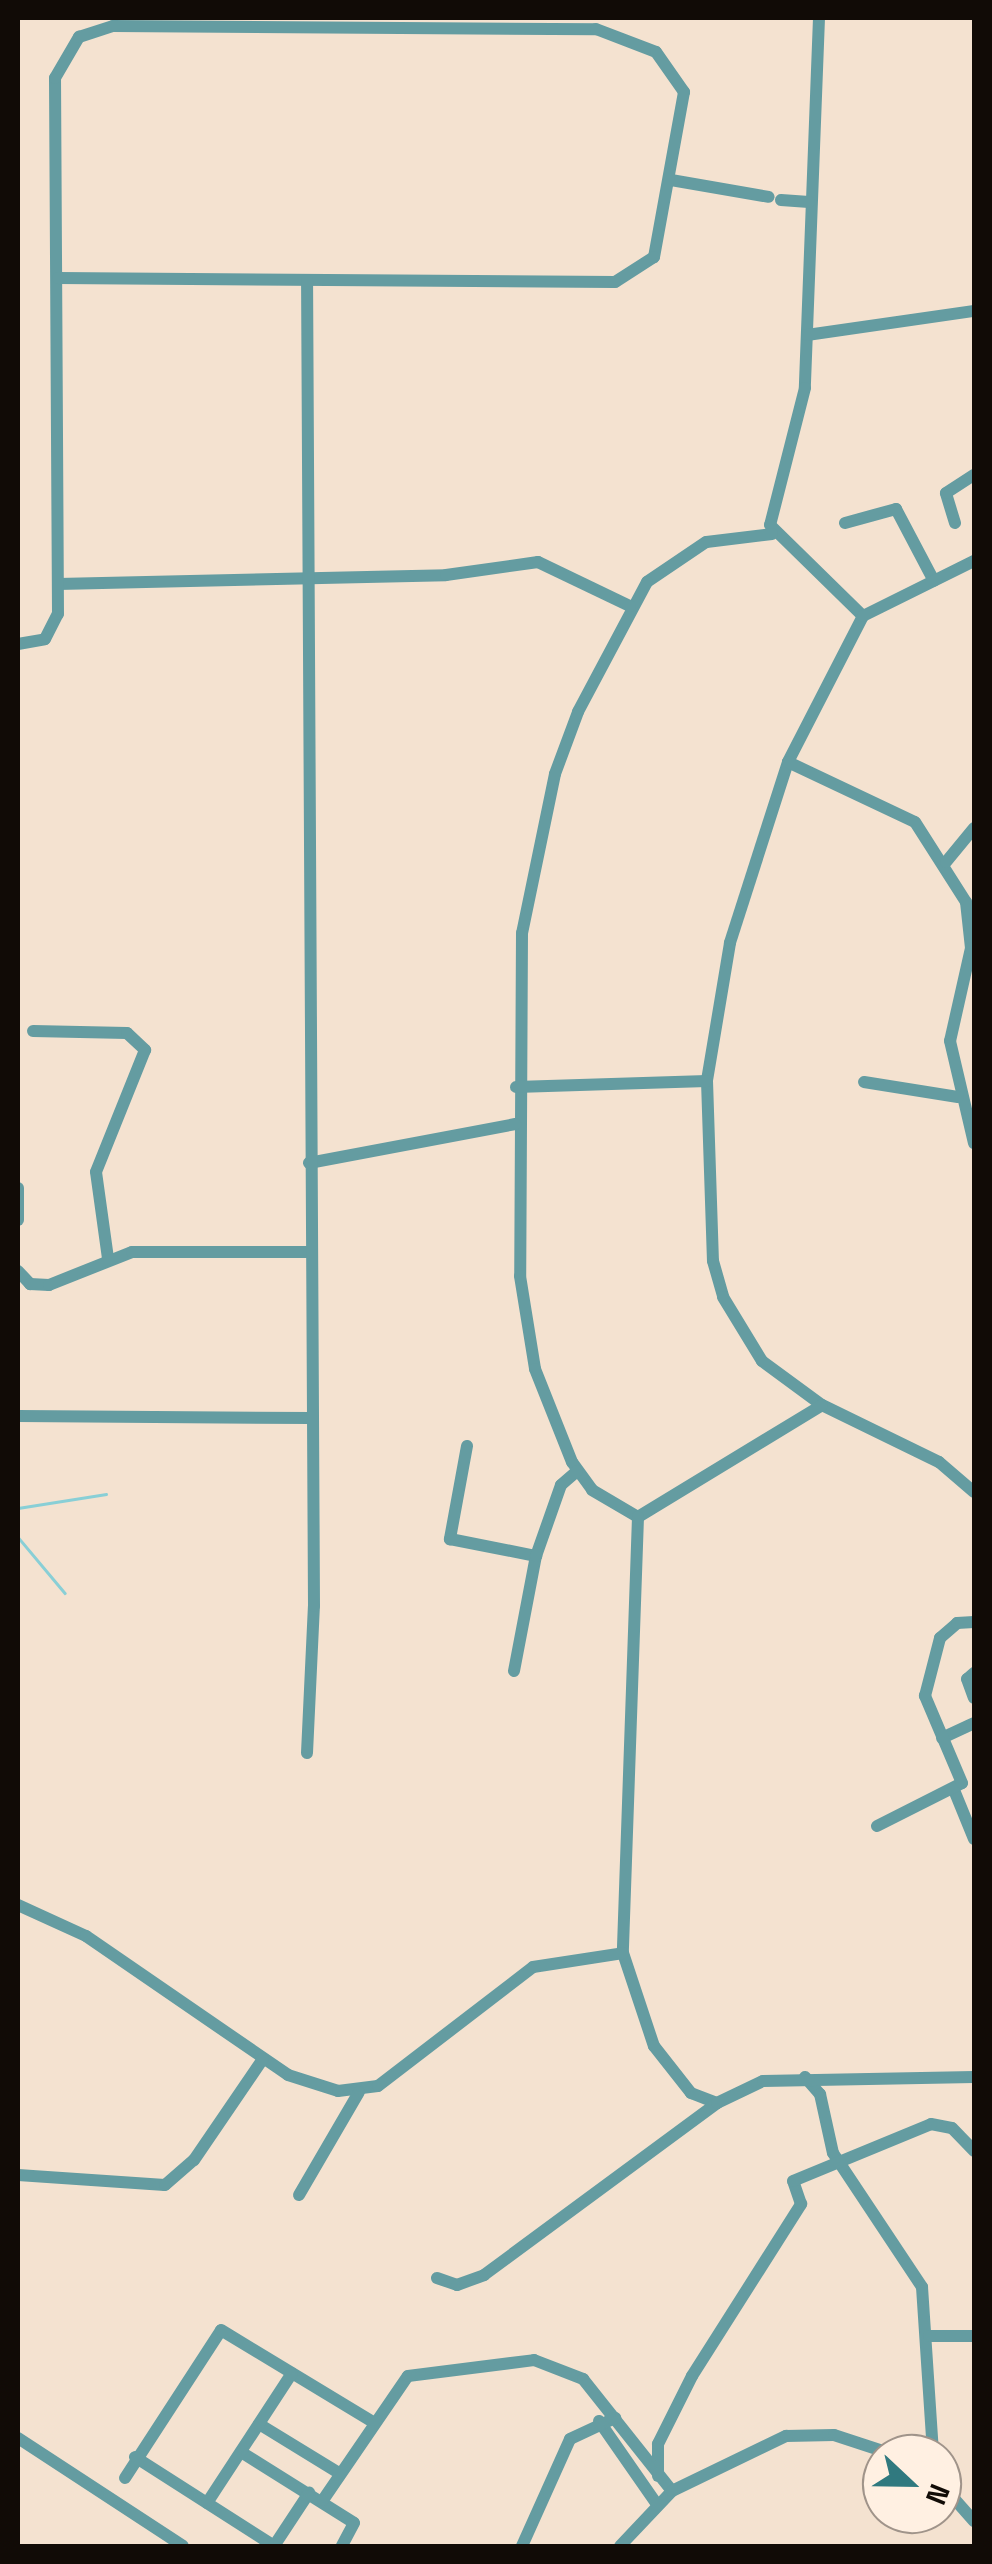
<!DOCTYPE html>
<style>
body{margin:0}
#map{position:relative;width:992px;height:2564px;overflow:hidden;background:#f4e2d0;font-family:"Space Grotesk",sans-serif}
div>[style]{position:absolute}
.stream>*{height:2.5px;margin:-1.25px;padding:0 1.25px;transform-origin:1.25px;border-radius:1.25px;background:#89cfd6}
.minor>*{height:12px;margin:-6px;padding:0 6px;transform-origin:6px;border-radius:6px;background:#649ca1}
span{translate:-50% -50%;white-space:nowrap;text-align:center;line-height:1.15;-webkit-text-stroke:10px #fff0e2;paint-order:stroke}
.frame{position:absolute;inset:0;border:20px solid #110b06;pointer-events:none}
.north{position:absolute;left:862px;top:2434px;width:100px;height:100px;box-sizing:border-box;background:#fff0e2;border:2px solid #a0948a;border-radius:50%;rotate:112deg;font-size:28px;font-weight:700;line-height:40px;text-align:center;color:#110b06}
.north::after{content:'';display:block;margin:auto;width:35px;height:45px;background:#30797f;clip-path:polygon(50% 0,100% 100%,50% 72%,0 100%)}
</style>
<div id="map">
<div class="stream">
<div style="left:18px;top:1508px;width:89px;rotate:-9deg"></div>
<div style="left:18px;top:1537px;width:73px;rotate:50deg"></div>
</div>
<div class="minor">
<div style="left:819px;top:18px;width:370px;rotate:92.2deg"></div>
<div style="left:805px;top:388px;width:141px;rotate:104.3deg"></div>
<div style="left:770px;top:525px;width:130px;rotate:44.4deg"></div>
<div style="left:863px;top:616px;width:164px;rotate:117.2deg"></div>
<div style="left:788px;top:762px;width:190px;rotate:107.8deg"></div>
<div style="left:730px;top:943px;width:140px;rotate:99.5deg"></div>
<div style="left:707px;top:1081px;width:180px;rotate:88.1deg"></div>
<div style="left:713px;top:1261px;width:37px;rotate:74deg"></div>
<div style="left:723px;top:1297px;width:75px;rotate:58.6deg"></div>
<div style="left:762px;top:1361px;width:74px;rotate:36.3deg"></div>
<div style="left:822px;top:1405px;width:130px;rotate:26deg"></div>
<div style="left:939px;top:1462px;width:46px;rotate:40.6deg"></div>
<div style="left:671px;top:180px;width:99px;rotate:9.8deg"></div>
<div style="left:781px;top:200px;width:28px;rotate:4deg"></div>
<div style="left:807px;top:335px;width:169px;rotate:-8.2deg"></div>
<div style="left:845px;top:523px;width:53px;rotate:-15.4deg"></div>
<div style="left:896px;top:509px;width:81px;rotate:62.2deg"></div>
<div style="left:955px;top:523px;width:31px;rotate:-107deg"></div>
<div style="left:946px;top:493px;width:33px;rotate:-33deg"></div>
<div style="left:772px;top:534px;width:66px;rotate:173.1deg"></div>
<div style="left:706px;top:542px;width:71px;rotate:145.9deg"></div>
<div style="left:647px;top:582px;width:147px;rotate:118deg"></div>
<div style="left:578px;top:712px;width:66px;rotate:110.4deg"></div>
<div style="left:555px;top:774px;width:162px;rotate:101.7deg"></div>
<div style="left:522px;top:933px;width:343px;rotate:90.3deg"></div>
<div style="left:520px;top:1276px;width:94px;rotate:80.8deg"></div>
<div style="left:535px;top:1369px;width:100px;rotate:68.3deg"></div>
<div style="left:572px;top:1462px;width:34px;rotate:54deg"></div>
<div style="left:592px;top:1490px;width:53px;rotate:30.4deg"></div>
<div style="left:638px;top:1517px;width:215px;rotate:-31.3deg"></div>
<div style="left:58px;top:584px;width:388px;rotate:-1.3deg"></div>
<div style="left:446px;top:575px;width:93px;rotate:-8deg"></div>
<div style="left:538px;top:562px;width:102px;rotate:25.6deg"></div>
<div style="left:863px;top:616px;width:124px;rotate:-26.4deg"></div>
<div style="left:18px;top:644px;width:27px;rotate:-10deg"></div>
<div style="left:45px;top:639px;width:28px;rotate:-63deg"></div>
<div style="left:58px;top:614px;width:536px;rotate:-90.32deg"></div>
<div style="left:55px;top:78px;width:48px;rotate:-59.7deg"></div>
<div style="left:79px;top:37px;width:36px;rotate:-18deg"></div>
<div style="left:113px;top:26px;width:483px;rotate:0.4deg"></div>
<div style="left:596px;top:29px;width:64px;rotate:21deg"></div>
<div style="left:656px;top:52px;width:49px;rotate:55deg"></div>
<div style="left:684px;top:92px;width:168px;rotate:100.3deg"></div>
<div style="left:654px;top:257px;width:46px;rotate:147.3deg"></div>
<div style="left:615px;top:282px;width:557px;rotate:-179.59deg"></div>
<div style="left:788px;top:762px;width:140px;rotate:25.3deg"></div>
<div style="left:915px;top:822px;width:95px;rotate:57.5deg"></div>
<div style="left:966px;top:902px;width:46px;rotate:83.8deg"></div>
<div style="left:971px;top:948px;width:95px;rotate:102.7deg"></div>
<div style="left:950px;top:1041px;width:105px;rotate:76.8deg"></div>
<div style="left:946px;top:862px;width:44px;rotate:-50.5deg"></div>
<div style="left:33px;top:1031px;width:94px;rotate:1.2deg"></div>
<div style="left:127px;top:1033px;width:25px;rotate:43deg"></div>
<div style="left:145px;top:1050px;width:131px;rotate:111.9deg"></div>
<div style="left:96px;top:1172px;width:88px;rotate:82.1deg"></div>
<div style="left:864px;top:1082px;width:95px;rotate:9.1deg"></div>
<div style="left:516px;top:1087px;width:191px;rotate:-1.8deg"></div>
<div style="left:309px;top:1163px;width:210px;rotate:-10.7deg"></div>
<div style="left:18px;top:1188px;width:32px;rotate:90deg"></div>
<div style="left:18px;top:1271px;width:18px;rotate:47deg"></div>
<div style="left:30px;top:1284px;width:19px;rotate:3deg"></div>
<div style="left:49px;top:1285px;width:89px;rotate:-21.7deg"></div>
<div style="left:132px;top:1252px;width:176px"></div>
<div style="left:18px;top:1416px;width:293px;rotate:0.4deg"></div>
<div style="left:467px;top:1446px;width:95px;rotate:100.4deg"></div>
<div style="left:450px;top:1539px;width:88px;rotate:11.2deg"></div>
<div style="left:638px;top:1517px;width:436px;rotate:92deg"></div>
<div style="left:623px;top:1953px;width:98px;rotate:71.6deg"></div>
<div style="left:654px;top:2046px;width:60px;rotate:51.8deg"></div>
<div style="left:691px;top:2093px;width:28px;rotate:21deg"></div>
<div style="left:514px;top:1671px;width:117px;rotate:-79.2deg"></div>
<div style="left:536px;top:1556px;width:75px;rotate:-70.6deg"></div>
<div style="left:561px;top:1485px;width:21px;rotate:-41deg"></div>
<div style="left:974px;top:1673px;width:9px;rotate:139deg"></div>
<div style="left:967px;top:1679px;width:20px;rotate:70deg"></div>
<div style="left:942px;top:1738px;width:35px;rotate:-25deg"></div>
<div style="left:307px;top:1753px;width:147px;rotate:-87.3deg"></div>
<div style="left:314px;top:1606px;width:1326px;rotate:-90.3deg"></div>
<div style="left:954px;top:1790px;width:53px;rotate:67.8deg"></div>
<div style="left:877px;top:1826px;width:95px;rotate:-26.8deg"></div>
<div style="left:962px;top:1783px;width:95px;rotate:-113deg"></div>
<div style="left:925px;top:1696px;width:60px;rotate:-75.5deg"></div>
<div style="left:940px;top:1638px;width:23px;rotate:-41deg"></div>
<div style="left:957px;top:1623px;width:17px;rotate:-3deg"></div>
<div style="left:18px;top:1905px;width:75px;rotate:24.5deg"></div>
<div style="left:86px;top:1936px;width:245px;rotate:34.5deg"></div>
<div style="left:288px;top:2075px;width:52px;rotate:17.7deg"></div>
<div style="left:338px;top:2091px;width:40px;rotate:-7.1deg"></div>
<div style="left:378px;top:2086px;width:195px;rotate:-37.5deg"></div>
<div style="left:533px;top:1967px;width:91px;rotate:-8.8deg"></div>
<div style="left:805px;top:2077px;width:23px;rotate:49deg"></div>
<div style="left:820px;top:2094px;width:60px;rotate:77.6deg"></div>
<div style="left:833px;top:2153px;width:161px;rotate:56.4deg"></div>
<div style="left:922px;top:2287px;width:167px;rotate:86.2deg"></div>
<div style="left:18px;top:2175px;width:147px;rotate:3.9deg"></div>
<div style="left:165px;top:2185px;width:38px;rotate:-41deg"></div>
<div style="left:194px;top:2160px;width:122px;rotate:-55.7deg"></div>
<div style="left:299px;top:2195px;width:119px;rotate:-59.8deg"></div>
<div style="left:437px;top:2278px;width:21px;rotate:19deg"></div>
<div style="left:457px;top:2285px;width:29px;rotate:-20deg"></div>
<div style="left:484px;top:2275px;width:290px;rotate:-36.4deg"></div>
<div style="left:717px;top:2103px;width:51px;rotate:-25.6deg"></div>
<div style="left:763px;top:2081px;width:211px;rotate:-1.1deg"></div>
<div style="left:929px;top:2336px;width:45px"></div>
<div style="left:599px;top:2421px;width:100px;rotate:55.2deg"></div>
<div style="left:259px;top:2424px;width:94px;rotate:31.5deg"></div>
<div style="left:18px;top:2438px;width:197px;rotate:33.2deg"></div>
<div style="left:241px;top:2452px;width:133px;rotate:32.1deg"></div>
<div style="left:354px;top:2523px;width:26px;rotate:118deg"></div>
<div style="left:906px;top:2454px;width:25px;rotate:-26deg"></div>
<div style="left:135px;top:2457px;width:165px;rotate:32.6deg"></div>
<div style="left:658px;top:2476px;width:32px;rotate:-90deg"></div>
<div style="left:658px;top:2444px;width:76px;rotate:-63.4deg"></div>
<div style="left:692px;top:2376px;width:204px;rotate:-57.6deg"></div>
<div style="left:801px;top:2204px;width:24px;rotate:-109deg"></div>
<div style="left:793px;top:2181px;width:149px;rotate:-22.4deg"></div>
<div style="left:931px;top:2124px;width:21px;rotate:11deg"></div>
<div style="left:952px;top:2128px;width:32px;rotate:46deg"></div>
<div style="left:125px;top:2478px;width:176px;rotate:-57deg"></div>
<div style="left:221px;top:2330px;width:175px;rotate:31.2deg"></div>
<div style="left:942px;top:2485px;width:48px;rotate:48.4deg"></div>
<div style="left:323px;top:2500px;width:150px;rotate:-55.6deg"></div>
<div style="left:408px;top:2376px;width:127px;rotate:-7.2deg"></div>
<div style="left:534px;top:2360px;width:53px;rotate:21.2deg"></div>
<div style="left:583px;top:2379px;width:143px;rotate:51.5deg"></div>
<div style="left:207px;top:2503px;width:155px;rotate:-56.8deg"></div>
<div style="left:274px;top:2546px;width:64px;rotate:-56.6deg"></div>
<div style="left:522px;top:2546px;width:117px;rotate:-65.8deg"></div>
<div style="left:570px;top:2439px;width:50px;rotate:-25deg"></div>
<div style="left:620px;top:2546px;width:76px;rotate:-46.6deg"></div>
<div style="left:672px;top:2491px;width:127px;rotate:-25.8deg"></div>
<div style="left:786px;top:2436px;width:48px;rotate:-1.2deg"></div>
<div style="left:834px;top:2435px;width:61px;rotate:18.1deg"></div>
</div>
<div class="frame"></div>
<div class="north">N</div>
</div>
